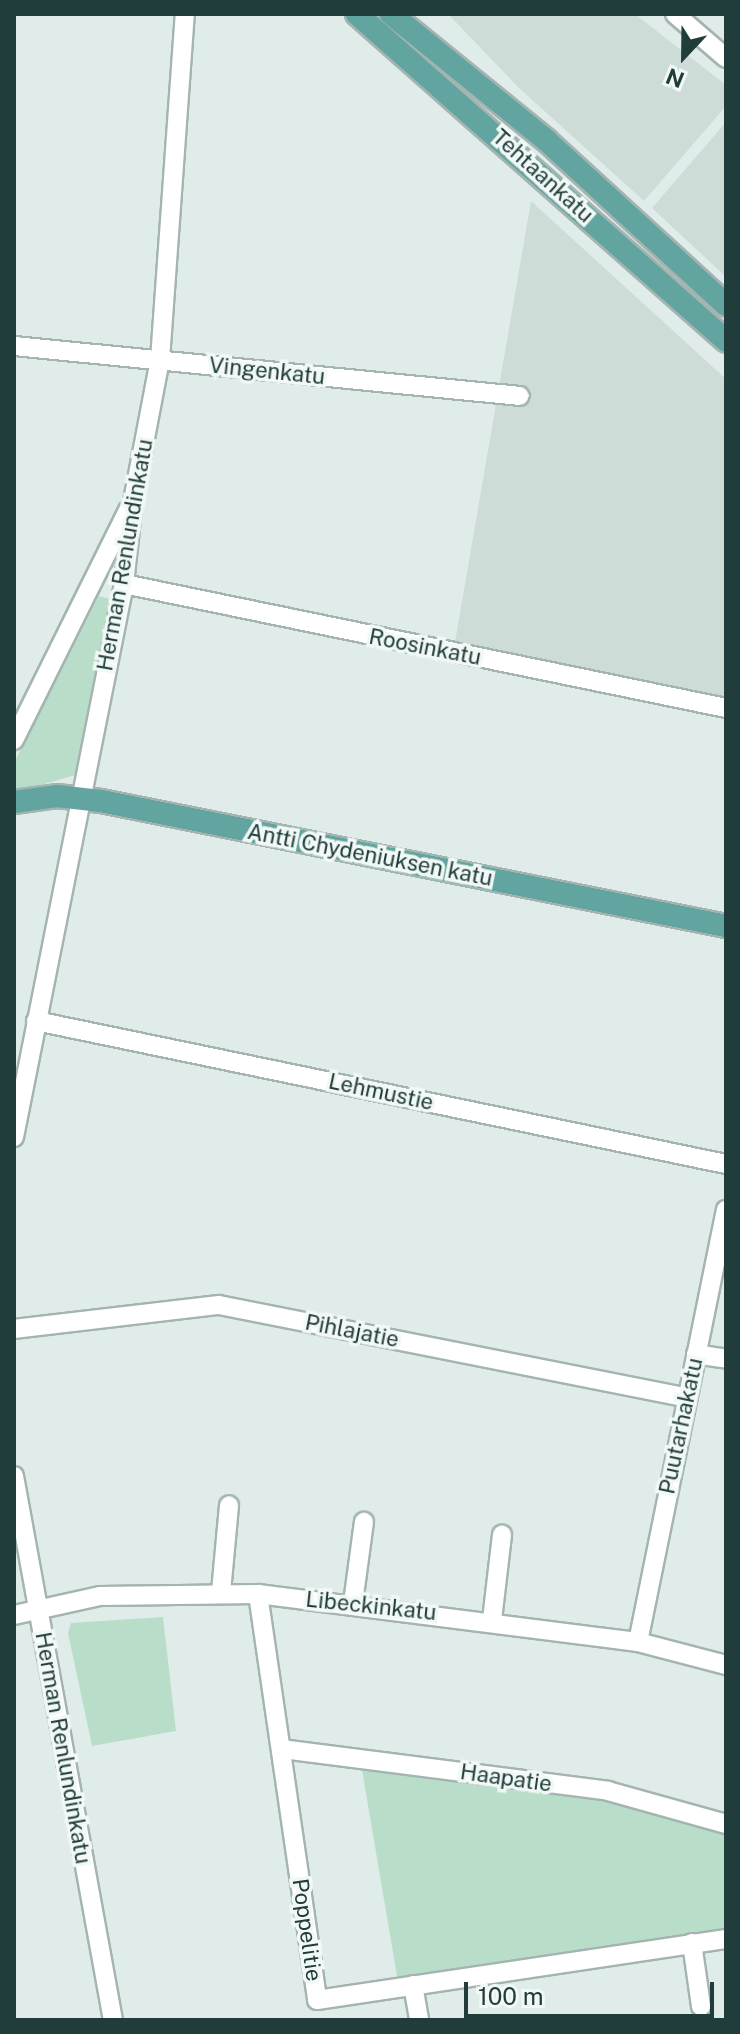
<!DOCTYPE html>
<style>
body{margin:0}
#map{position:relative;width:740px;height:2034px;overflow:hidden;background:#e0ece9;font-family:"Public Sans",sans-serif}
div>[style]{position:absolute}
.built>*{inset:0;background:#cedcd8}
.green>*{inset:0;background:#b8dec9}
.roads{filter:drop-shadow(2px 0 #a3b4b1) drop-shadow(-2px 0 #a3b4b1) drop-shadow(0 2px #a3b4b1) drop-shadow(0 -2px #a3b4b1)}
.minor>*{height:18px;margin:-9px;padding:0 9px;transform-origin:9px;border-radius:9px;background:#fff}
.major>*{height:22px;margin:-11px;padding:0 11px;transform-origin:11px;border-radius:11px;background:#62a49f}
span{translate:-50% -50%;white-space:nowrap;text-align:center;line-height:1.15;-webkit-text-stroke:7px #f1f8f6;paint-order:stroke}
.street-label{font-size:22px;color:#203d3b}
.frame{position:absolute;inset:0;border:16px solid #203d3b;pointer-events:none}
.north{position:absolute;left:644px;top:16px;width:80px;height:80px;-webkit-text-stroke:6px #f1f8f6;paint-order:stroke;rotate:202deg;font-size:22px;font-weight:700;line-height:32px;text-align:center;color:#203d3b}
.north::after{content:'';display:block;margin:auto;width:28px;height:36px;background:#203d3b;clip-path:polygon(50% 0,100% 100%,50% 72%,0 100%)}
.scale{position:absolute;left:464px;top:1982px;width:250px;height:36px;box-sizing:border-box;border:4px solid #203d3b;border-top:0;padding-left:10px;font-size:24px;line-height:28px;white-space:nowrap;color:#203d3b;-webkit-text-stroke:6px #f1f8f6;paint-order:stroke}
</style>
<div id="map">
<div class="built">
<div style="clip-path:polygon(448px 14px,635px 14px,726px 85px,726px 106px,644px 201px,519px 88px)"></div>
<div style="clip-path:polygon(726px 122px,726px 277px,652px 208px)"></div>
<div style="clip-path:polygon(531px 201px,726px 379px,726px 697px,455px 642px)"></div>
</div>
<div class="green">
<div style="clip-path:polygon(99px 596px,110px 599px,75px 775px,14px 793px,14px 763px)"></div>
<div style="clip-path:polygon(163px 1617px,176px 1731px,92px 1746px,68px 1633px,71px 1623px)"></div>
<div style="clip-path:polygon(361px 1764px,613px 1801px,726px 1830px,726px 1932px,398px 1982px)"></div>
</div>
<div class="roads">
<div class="minor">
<div style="left:675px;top:14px;width:67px;rotate:40.8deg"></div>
<div style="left:14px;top:346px;width:508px;rotate:5.64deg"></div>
<div style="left:124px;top:584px;width:615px;rotate:11.64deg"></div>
<div style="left:14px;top:740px;width:257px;rotate:-63.6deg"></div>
<div style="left:36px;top:1021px;width:705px;rotate:11.71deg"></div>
<div style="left:14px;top:1137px;width:564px;rotate:-78.75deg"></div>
<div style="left:124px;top:584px;width:83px;rotate:-83.8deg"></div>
<div style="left:133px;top:501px;width:144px;rotate:-79.2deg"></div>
<div style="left:160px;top:360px;width:347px;rotate:-85.9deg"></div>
<div style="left:14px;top:1329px;width:206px;rotate:-6.7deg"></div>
<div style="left:219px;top:1305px;width:477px;rotate:11.2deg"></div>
<div style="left:696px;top:1354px;width:30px;rotate:9deg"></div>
<div style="left:14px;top:1476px;width:553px;rotate:79.69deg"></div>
<div style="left:221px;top:1592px;width:87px;rotate:-84.7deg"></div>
<div style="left:258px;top:1594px;width:410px;rotate:81.7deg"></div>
<div style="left:317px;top:2000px;width:414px;rotate:-8.5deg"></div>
<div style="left:353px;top:1603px;width:82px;rotate:-82.3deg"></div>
<div style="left:14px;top:1615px;width:88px;rotate:-12.5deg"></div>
<div style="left:100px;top:1596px;width:158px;rotate:-0.7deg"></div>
<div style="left:258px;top:1594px;width:383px;rotate:7.2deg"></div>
<div style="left:638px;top:1642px;width:91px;rotate:14.6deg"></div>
<div style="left:492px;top:1620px;width:86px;rotate:-83.3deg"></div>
<div style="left:638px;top:1642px;width:441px;rotate:-78.5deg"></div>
<div style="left:282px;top:1749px;width:329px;rotate:7.3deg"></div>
<div style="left:608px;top:1791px;width:123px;rotate:15.6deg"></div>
<div style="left:692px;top:1943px;width:64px;rotate:81.9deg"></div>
<div style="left:413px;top:1985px;width:36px;rotate:80deg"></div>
</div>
<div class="major">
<div style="left:357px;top:14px;width:493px;rotate:41.5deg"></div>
<div style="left:391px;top:14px;width:200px;rotate:39.1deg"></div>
<div style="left:546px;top:140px;width:244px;rotate:42.5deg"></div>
<div style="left:14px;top:802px;width:43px;rotate:-7.9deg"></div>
<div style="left:57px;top:796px;width:44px;rotate:6.5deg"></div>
<div style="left:101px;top:801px;width:637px;rotate:11.31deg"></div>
</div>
</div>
<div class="street-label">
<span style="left:543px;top:176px;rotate:42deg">Tehtaankatu</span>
<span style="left:267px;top:371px;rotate:6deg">Vingenkatu</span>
<span style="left:125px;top:555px;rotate:-80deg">Herman Renlundinkatu</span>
<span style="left:425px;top:647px;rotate:11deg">Roosinkatu</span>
<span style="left:370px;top:855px;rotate:11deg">Antti Chydeniuksen katu</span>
<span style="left:381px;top:1092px;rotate:12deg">Lehmustie</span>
<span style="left:352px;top:1331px;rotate:11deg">Pihlajatie</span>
<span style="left:681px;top:1426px;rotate:-78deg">Puutarhakatu</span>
<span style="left:371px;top:1606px;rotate:6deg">Libeckinkatu</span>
<span style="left:63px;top:1748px;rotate:80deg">Herman Renlundinkatu</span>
<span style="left:506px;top:1778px;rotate:8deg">Haapatie</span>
<span style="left:307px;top:1930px;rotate:82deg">Poppelitie</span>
</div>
<div class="frame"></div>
<div class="north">N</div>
<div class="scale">100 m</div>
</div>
